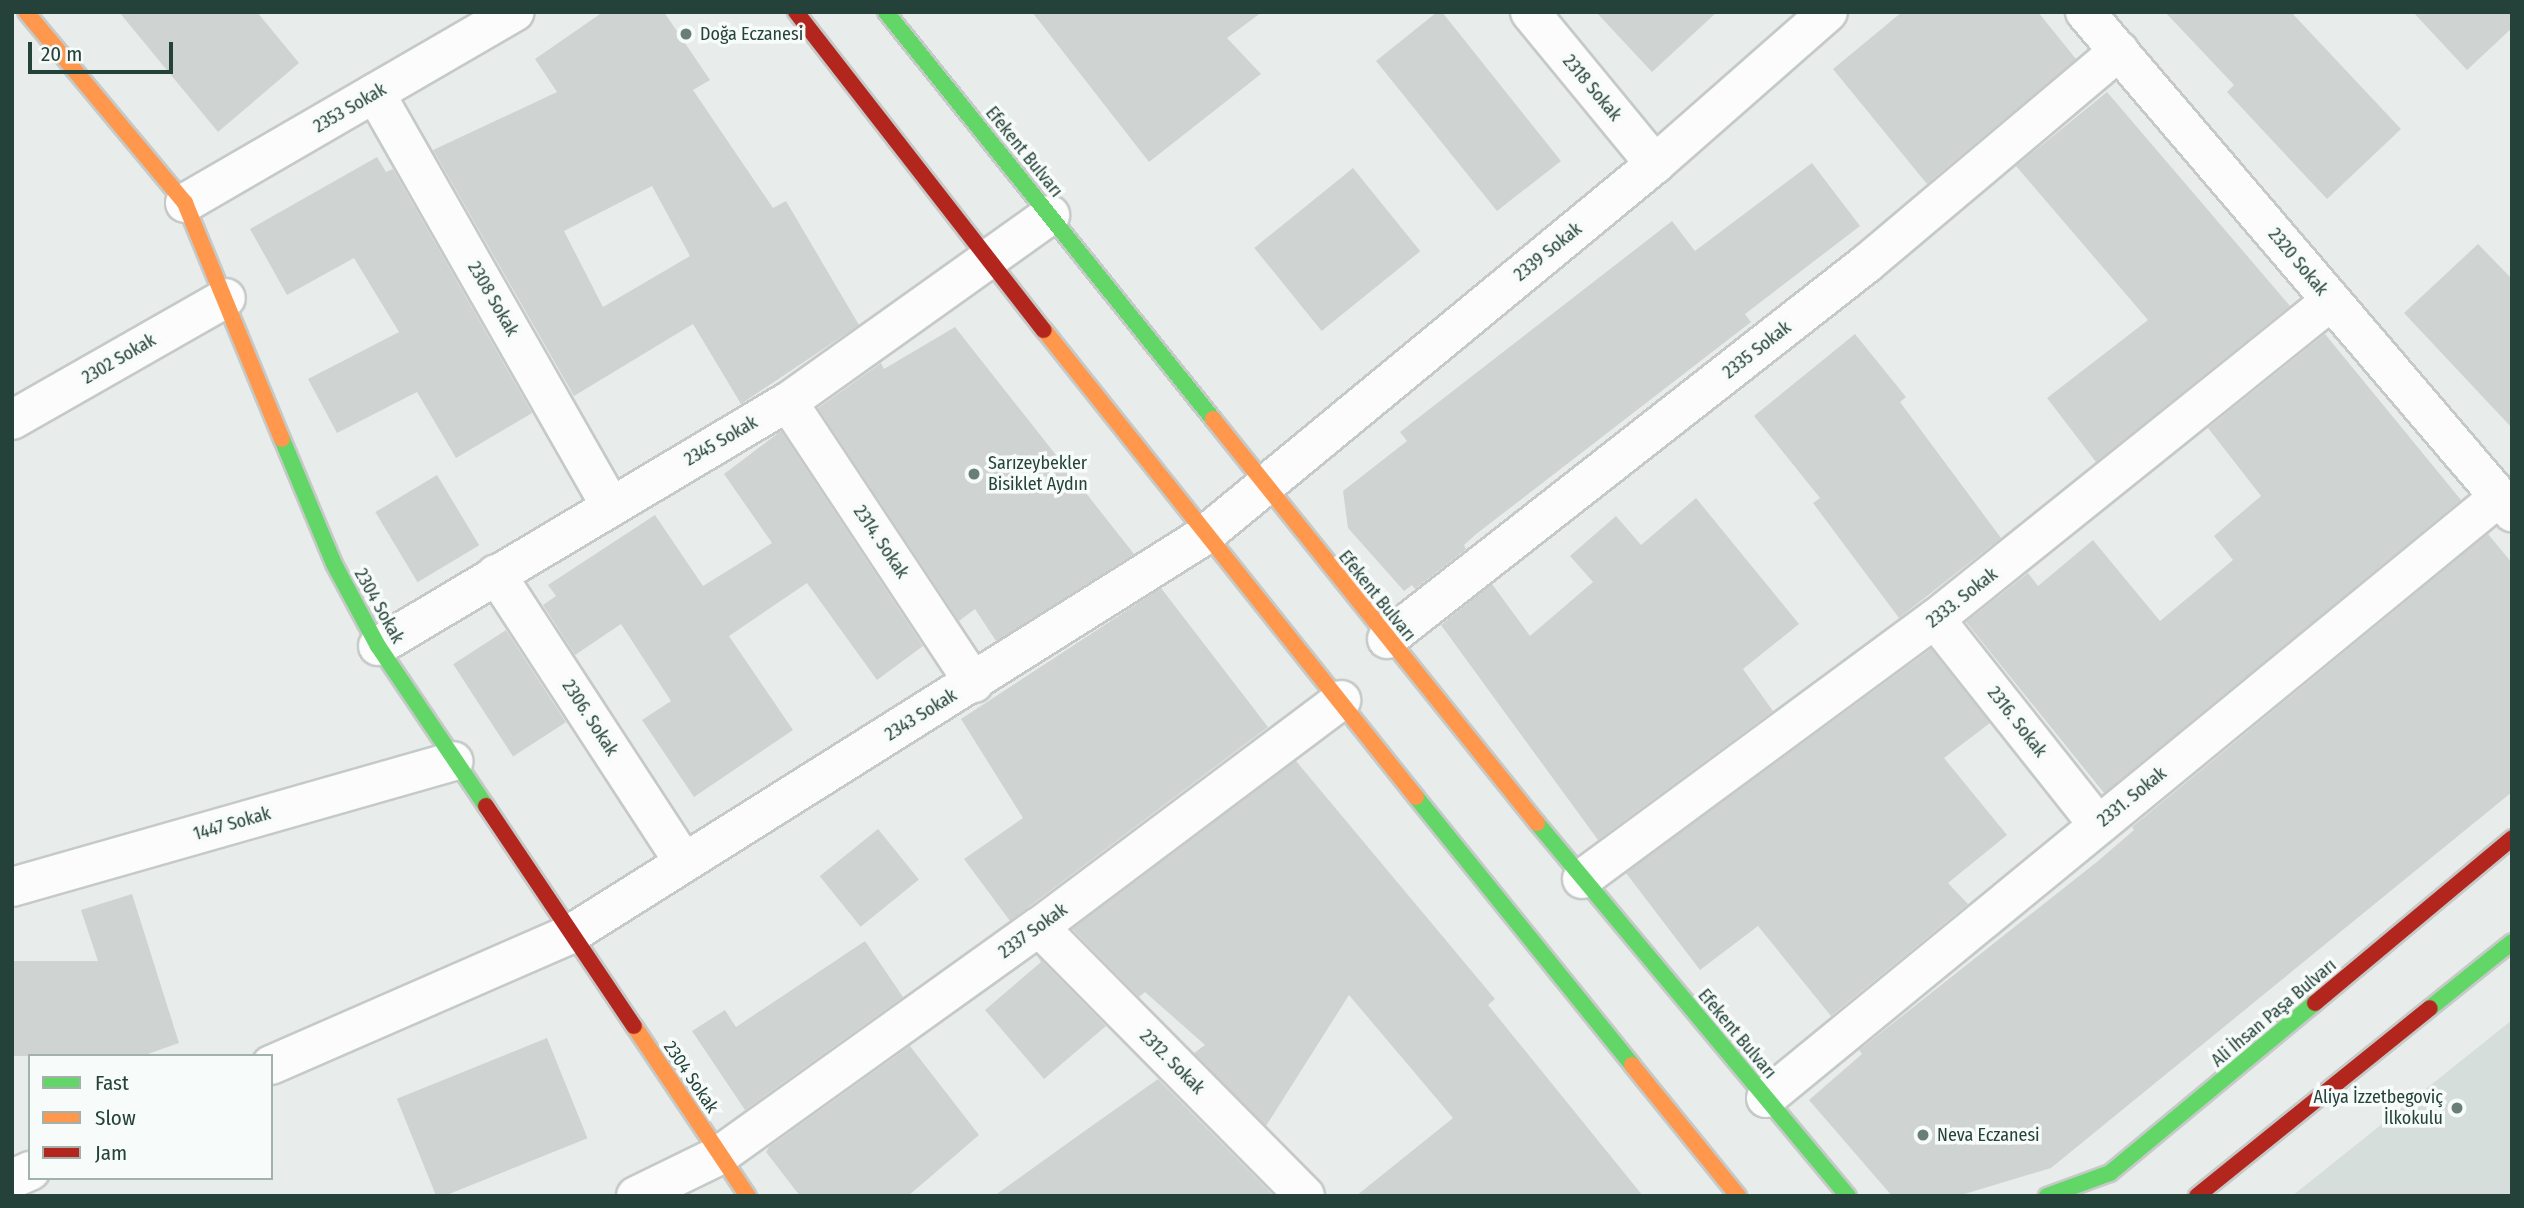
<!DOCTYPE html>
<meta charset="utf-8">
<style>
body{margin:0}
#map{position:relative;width:2524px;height:1208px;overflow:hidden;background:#e8edeb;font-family:"Fira Sans Condensed",sans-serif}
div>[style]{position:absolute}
.built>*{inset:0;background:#d6dedb}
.building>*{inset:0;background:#cfd4d2;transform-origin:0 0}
.roads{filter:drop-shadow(2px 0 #c5cac8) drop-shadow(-2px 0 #c5cac8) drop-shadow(0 2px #c5cac8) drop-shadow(0 -2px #c5cac8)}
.street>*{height:38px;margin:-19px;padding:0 19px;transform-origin:19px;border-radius:19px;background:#fcfcfc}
.fast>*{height:16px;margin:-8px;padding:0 8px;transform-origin:8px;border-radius:8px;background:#63d668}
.slow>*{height:16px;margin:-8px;padding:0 8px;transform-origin:8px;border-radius:8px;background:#ff974d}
.jam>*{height:16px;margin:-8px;padding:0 8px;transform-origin:8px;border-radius:8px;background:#b3261e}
.dots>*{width:19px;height:19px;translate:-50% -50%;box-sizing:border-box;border:4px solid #f7fbf9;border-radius:50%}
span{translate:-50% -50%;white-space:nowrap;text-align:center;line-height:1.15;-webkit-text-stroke:7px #f7fbf9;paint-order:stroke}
.poi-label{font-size:18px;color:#24423a}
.left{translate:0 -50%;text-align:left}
.right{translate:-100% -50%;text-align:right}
.street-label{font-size:18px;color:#24423a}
.frame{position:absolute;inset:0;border:14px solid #24423a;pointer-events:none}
.legend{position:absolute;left:28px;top:1054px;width:245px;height:126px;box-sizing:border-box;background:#f7fbf9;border:2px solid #a3b1ad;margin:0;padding:9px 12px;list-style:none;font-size:21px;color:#24423a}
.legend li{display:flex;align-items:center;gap:14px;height:35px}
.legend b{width:35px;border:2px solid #a3b1ad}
.scale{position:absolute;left:28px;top:42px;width:145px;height:32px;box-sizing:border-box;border:4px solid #24423a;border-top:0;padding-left:9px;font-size:21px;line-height:24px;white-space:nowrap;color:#24423a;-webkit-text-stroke:5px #f7fbf9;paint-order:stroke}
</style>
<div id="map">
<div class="built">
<div style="clip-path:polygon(2512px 1020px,2512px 1196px,2292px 1196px)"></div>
</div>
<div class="building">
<div style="clip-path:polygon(119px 12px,257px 12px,299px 63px,218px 132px)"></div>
<div style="clip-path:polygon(evenodd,603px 12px,664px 12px,710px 80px,693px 90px,773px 208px,786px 201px,859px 325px,741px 404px,693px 324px,574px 396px,433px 150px,557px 92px,535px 59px,603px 12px,652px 186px,690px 256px,603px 307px,564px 231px,652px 186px)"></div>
<div style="clip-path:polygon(1032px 12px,1262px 12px,1227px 38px,1261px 74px,1149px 162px)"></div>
<div style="clip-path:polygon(1437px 12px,1442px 12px,1561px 161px,1497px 211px,1376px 61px)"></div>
<div style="clip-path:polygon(1596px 12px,1717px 12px,1652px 72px)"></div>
<div style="clip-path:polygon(1902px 12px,2038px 12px,2076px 59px,1927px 184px,1833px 69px)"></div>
<div style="clip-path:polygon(2165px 12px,2291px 12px,2401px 129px,2327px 199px,2227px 92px,2234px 85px)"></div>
<div style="clip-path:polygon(2413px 12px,2512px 12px,2512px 28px,2467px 70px)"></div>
<div style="clip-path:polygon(2107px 92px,2290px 306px,2096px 462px,2047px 398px,2148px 320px,2016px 166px)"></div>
<div style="clip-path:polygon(377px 157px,386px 172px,393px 169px,532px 413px,456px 458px,417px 392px,337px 433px,308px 379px,399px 332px,354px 258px,287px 295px,250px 229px)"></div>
<div style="clip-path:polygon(1812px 163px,1860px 226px,1745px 314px,1751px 322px,1475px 535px,1464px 545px,1466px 549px,1415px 589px,1412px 585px,1404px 591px,1348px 528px,1343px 491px,1407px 441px,1400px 432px,1672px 221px,1695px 251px)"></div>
<div style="left:1353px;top:168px;width:107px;height:127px;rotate:51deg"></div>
<div style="clip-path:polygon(2478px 244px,2512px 279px,2512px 428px,2404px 313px)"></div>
<div style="clip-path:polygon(955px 327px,1134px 554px,996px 641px,975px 609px,959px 621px,818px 408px,881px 363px,884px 369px)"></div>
<div style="clip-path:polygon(1855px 334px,1906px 397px,1900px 402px,2001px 538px,1899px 618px,1813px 503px,1820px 498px,1754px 416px)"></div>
<div style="clip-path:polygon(2325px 334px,2461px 500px,2104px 793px,1966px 622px,2028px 573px,2038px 586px,2093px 540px,2160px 621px,2233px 560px,2214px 536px,2261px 496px,2208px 428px)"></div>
<div style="clip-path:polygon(781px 431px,923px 646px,877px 680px,807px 583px,729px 636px,793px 730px,694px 797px,642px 720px,671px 701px,621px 624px,575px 655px,543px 605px,556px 596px,548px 585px,655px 515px,703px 586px,772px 543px,724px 474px)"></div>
<div style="left:437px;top:475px;width:82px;height:72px;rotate:59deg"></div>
<div style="clip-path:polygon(1696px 498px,1799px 624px,1743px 669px,1773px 711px,1598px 840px,1441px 625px,1492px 584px,1530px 636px,1593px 582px,1570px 556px,1616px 516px,1641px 545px)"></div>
<div style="clip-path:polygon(2488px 534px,2512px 563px,2512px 792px,2051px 1168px,1958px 1196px,1892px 1196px,1809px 1100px,1862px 1054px,1859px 1050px,2098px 861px,2134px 830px,2132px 827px)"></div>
<div style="clip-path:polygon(1161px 588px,1268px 727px,1010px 921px,964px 859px,1023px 818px,961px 719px)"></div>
<div style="left:506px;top:630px;width:110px;height:63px;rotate:57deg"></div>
<div style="clip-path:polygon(1931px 649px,1990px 723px,1944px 758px,2007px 835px,1948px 883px,1968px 904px,1831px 1016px,1758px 926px,1700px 970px,1626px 873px)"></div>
<div style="clip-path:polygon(1296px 761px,1495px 999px,1488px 1005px,1643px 1196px,1356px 1196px,1453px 1118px,1349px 995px,1266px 1126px,1194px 1053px,1205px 1045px,1145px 992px,1139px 997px,1072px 929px)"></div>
<div style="left:878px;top:829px;width:65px;height:75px;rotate:51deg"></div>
<div style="clip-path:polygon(132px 894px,179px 1043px,142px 1056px,12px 1056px,12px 961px,98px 961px,81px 910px)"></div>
<div style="clip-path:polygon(865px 941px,903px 997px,745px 1110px,692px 1031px,725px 1010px,736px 1027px)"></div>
<div style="clip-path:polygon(1037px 956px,1106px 1026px,1044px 1079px,985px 1010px,1041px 962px)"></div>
<div style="left:547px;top:1038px;width:108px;height:162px;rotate:68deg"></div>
<div style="clip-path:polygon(910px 1046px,979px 1135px,908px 1196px,800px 1196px,766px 1152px,769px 1147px)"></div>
<div style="clip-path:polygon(1158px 1079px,1274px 1196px,994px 1196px,1072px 1140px)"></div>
</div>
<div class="roads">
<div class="street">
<div style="left:1530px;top:12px;width:197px;rotate:50.6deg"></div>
<div style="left:2085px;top:12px;width:658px;rotate:49.5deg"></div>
<div style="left:375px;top:93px;width:474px;rotate:60.3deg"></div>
<div style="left:185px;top:203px;width:381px;rotate:-30.1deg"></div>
<div style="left:788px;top:402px;width:337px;rotate:56.5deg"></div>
<div style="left:12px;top:420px;width:246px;rotate:-29.7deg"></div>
<div style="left:496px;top:574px;width:344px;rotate:56.9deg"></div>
<div style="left:1935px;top:619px;width:263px;rotate:51.6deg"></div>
<div style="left:1387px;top:639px;width:608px;rotate:-38.06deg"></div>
<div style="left:1866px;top:264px;width:331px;rotate:-40.1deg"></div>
<div style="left:378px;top:646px;width:477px;rotate:-30.8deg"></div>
<div style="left:788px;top:402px;width:322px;rotate:-35.5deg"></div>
<div style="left:1582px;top:879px;width:438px;rotate:-36.4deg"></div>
<div style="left:1935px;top:619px;width:508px;rotate:-38.77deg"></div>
<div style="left:12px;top:887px;width:459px;rotate:-15.9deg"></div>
<div style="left:1039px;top:927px;width:378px;rotate:45.3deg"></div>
<div style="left:271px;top:1065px;width:327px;rotate:-23.6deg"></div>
<div style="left:571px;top:934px;width:749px;rotate:-32.18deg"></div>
<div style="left:1205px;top:535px;width:583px;rotate:-39.5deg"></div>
<div style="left:1655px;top:164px;width:230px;rotate:-41.3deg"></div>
<div style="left:1766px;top:1098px;width:948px;rotate:-39.35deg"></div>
<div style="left:12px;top:1179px;width:20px;rotate:-24deg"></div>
<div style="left:636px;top:1196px;width:93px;rotate:-26deg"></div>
<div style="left:720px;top:1155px;width:392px;rotate:-35.6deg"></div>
<div style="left:1039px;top:927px;width:378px;rotate:-36.9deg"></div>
</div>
<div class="fast">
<div style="left:886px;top:12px;width:522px;rotate:51.22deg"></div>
<div style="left:282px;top:439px;width:135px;rotate:67.4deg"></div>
<div style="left:334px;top:564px;width:93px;rotate:61.8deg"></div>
<div style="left:378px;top:646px;width:193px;rotate:56deg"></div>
<div style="left:1416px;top:797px;width:344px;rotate:51.1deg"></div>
<div style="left:1537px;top:823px;width:486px;rotate:50.2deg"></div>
<div style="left:2430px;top:1008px;width:105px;rotate:-38.8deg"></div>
<div style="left:2047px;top:1196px;width:67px;rotate:-20.1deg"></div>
<div style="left:2110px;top:1173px;width:266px;rotate:-39.7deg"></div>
</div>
<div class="slow">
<div style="left:26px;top:12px;width:249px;rotate:50.2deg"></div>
<div style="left:185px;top:203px;width:255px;rotate:67.7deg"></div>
<div style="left:1044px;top:330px;width:597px;rotate:51.46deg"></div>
<div style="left:1213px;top:419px;width:518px;rotate:51.27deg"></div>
<div style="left:634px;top:1026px;width:205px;rotate:56.2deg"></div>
<div style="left:1632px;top:1065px;width:169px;rotate:51deg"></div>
</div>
<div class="jam">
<div style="left:796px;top:12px;width:403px;rotate:52.1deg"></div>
<div style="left:486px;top:806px;width:265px;rotate:56.1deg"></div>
<div style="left:2315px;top:1003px;width:257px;rotate:-39.9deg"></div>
<div style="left:2197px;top:1196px;width:299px;rotate:-38.9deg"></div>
</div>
</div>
<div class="dots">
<div style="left:686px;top:34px;background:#697e78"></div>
<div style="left:974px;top:474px;background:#697e78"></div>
<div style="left:2457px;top:1108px;background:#697e78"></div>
<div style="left:1923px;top:1135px;background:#697e78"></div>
</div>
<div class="poi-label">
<span class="left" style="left:700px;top:34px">Doğa Eczanesi</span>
<span class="left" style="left:988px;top:474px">Sarızeybekler<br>Bisiklet Aydın</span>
<span class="right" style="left:2443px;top:1108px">Aliya İzzetbegoviç<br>İlkokulu</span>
<span class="left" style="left:1937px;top:1135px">Neva Eczanesi</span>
</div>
<div class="street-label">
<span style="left:1592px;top:88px;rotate:50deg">2318 Sokak</span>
<span style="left:350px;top:108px;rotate:-30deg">2353 Sokak</span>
<span style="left:1024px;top:152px;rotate:51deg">Efekent Bulvarı</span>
<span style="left:1548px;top:252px;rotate:-39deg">2339 Sokak</span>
<span style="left:2298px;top:262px;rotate:50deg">2320 Sokak</span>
<span style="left:493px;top:299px;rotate:60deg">2308 Sokak</span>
<span style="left:1757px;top:350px;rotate:-38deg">2335 Sokak</span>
<span style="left:119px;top:359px;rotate:-30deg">2302 Sokak</span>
<span style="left:721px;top:441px;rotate:-30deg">2345 Sokak</span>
<span style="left:881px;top:542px;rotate:56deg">2314. Sokak</span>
<span style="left:1377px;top:596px;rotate:51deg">Efekent Bulvarı</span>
<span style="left:1962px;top:598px;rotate:-38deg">2333. Sokak</span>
<span style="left:379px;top:606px;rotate:61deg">2304 Sokak</span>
<span style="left:921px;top:715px;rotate:-32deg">2343 Sokak</span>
<span style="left:590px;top:718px;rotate:57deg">2306. Sokak</span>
<span style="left:2017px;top:722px;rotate:52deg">2316. Sokak</span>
<span style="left:2132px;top:797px;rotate:-39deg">2331. Sokak</span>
<span style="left:232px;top:824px;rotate:-16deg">1447 Sokak</span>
<span style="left:1033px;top:931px;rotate:-36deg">2337 Sokak</span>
<span style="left:2274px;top:1013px;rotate:-40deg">Ali İhsan Paşa Bulvarı</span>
<span style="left:1737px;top:1034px;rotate:50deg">Efekent Bulvarı</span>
<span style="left:1172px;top:1062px;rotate:45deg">2312. Sokak</span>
<span style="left:691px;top:1077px;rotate:56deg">2304 Sokak</span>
</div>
<div class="frame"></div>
<ul class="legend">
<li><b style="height:9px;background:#63d668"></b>Fast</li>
<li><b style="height:9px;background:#ff974d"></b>Slow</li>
<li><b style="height:9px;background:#b3261e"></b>Jam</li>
</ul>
<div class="scale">20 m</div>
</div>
